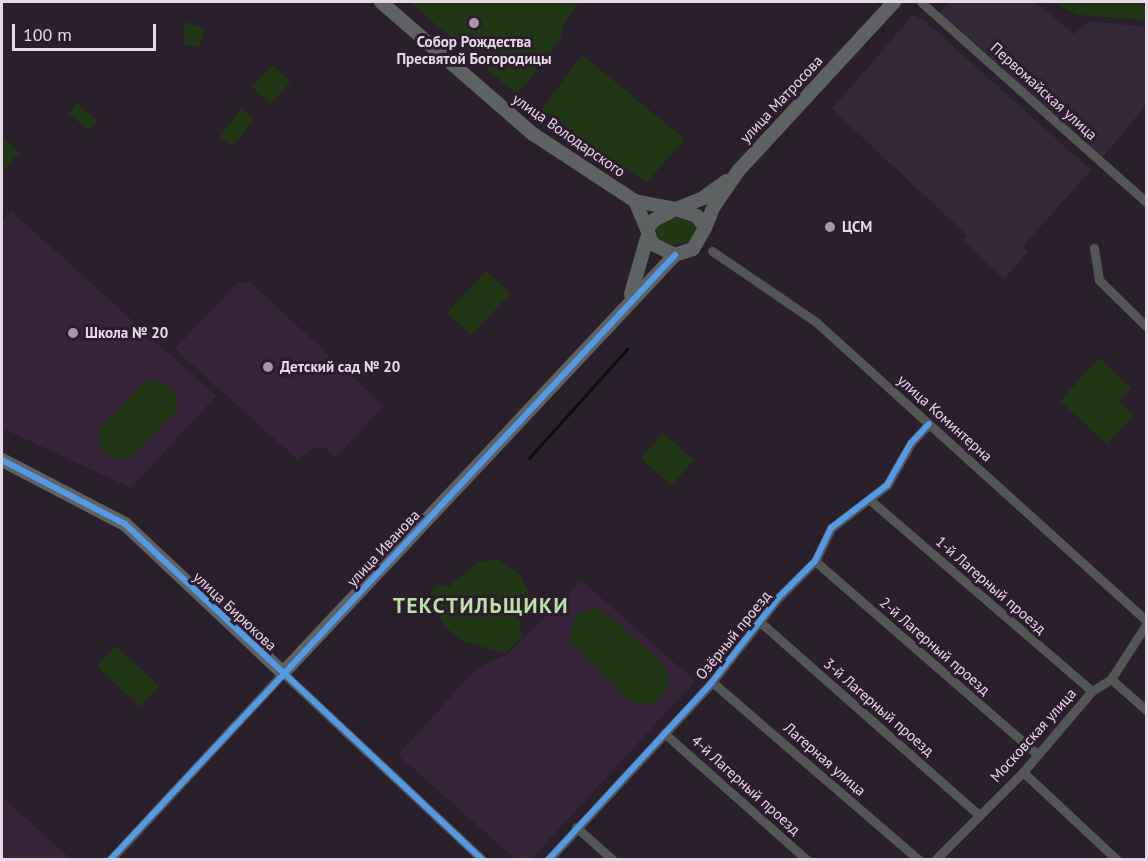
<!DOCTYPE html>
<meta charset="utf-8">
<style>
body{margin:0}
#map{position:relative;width:1148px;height:861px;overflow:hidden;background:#2a202b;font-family:"PT Sans",sans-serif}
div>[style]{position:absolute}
.industrial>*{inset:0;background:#342938}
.built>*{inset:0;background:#37233a}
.green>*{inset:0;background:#213614;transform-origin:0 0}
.stream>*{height:3px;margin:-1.5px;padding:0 1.5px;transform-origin:1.5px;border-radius:1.5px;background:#060f12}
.street>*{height:9px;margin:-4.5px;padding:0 4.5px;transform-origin:4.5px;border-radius:4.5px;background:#545656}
.secondary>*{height:14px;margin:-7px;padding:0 7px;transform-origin:7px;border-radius:7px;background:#5f6262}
.cycleway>*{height:6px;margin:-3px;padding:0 3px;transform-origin:3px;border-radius:3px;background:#5399e6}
.dots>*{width:16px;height:16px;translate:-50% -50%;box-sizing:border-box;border:3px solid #2d1c2f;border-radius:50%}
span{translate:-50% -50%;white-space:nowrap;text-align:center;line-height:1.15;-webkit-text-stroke:6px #2d1c2f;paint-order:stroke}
.poi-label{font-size:15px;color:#e4d9e5;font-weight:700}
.left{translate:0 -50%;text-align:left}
.street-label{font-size:15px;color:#e4d9e5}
.district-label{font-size:21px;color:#b8e3a0;font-weight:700;letter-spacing:1.5px}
.frame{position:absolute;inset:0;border:3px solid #e4d9e5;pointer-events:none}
.scale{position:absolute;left:12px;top:24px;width:144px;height:27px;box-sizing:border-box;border:3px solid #e4d9e5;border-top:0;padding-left:8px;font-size:18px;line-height:21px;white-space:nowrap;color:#e4d9e5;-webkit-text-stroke:4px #2d1c2f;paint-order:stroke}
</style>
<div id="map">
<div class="industrial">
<div style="clip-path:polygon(949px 2px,1035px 2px,1074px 34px,1090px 21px,1146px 27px,1146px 105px,1103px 157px,940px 12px)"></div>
<div style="clip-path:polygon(913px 15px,925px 21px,1091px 170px,1023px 246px,1028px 252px,1004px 279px,963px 240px,967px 235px,832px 109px)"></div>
</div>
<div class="built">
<div style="clip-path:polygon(11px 211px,216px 396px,131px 488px,2px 428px,2px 221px)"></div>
<div style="clip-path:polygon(250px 282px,384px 406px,335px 458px,325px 447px,315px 448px,298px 460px,175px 349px,237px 283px)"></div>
<div style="clip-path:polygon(581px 580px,695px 681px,531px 859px,515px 859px,398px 755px,477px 668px,508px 654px)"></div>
<div style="clip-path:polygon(2px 797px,71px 859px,2px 859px)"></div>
</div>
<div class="green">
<div style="clip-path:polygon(410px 2px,579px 2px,565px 22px,560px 40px,517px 95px)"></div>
<div style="clip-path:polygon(1051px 2px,1146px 2px,1146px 20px,1079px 15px)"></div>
<div style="clip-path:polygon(184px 22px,206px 29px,199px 47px,184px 45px)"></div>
<div style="clip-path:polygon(582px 55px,685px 139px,647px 182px,539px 113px)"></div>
<div style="left:272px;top:65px;width:25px;height:30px;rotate:42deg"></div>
<div style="left:77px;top:103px;width:27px;height:13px;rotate:42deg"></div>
<div style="clip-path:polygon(241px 108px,254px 120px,233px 146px,220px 137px)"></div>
<div style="clip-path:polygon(2px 136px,19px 153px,2px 172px)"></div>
<div style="clip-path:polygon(686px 216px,697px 226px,692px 240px,668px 247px,657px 241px,656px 226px,665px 220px)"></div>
<div style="left:486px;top:271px;width:33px;height:57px;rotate:43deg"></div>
<div style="clip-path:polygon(1099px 358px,1131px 388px,1119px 401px,1134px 415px,1107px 444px,1060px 401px)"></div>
<div style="clip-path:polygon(154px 379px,174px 387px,178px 403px,176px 411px,132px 456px,122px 459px,107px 455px,98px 442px,100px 429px,144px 382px)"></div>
<div style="left:663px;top:433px;width:41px;height:34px;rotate:41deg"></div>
<div style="clip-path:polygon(499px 560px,521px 576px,532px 601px,519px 624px,523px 637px,505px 653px,465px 642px,445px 627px,430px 593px,439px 584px,448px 587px,480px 561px)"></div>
<div style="clip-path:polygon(599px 607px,662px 662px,669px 674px,669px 687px,655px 703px,641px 705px,628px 700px,569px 640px,576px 614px)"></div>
<div style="left:116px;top:646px;width:59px;height:28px;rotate:43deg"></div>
</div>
<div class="stream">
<div style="left:529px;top:458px;width:147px;rotate:-48deg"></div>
</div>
<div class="street">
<div style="left:921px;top:2px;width:301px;rotate:41.6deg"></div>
<div style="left:1094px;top:248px;width:32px;rotate:81deg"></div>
<div style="left:1099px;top:280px;width:66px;rotate:44.4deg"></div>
<div style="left:712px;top:251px;width:126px;rotate:34.3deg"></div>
<div style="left:816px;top:322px;width:445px;rotate:42.1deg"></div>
<div style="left:870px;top:500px;width:293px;rotate:40.7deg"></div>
<div style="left:815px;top:561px;width:293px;rotate:41deg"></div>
<div style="left:760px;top:622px;width:292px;rotate:41.4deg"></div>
<div style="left:1111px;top:679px;width:47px;rotate:41.5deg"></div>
<div style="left:712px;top:682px;width:273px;rotate:40.7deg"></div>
<div style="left:664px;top:733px;width:191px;rotate:41.6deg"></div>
<div style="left:1023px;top:772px;width:129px;rotate:43.1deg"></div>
<div style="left:576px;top:827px;width:50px;rotate:41.7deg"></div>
<div style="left:110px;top:860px;width:255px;rotate:-47.2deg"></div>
<div style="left:283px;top:673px;width:274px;rotate:43.1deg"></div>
<div style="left:548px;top:860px;width:242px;rotate:-47.3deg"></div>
<div style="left:712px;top:682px;width:108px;rotate:-51.8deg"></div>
<div style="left:779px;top:597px;width:51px;rotate:-45deg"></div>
<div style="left:815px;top:561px;width:37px;rotate:-64deg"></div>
<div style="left:831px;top:528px;width:71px;rotate:-37.5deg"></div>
<div style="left:887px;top:485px;width:48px;rotate:-60.3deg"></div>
<div style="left:911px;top:443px;width:26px;rotate:-47deg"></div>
<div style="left:935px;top:860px;width:124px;rotate:-45deg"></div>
<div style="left:1023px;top:772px;width:106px;rotate:-49.6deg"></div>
<div style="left:1092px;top:691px;width:22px;rotate:-32deg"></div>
<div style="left:1111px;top:679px;width:64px;rotate:-57.1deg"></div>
</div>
<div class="secondary">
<div style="left:381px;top:2px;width:201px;rotate:41deg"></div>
<div style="left:533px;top:134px;width:122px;rotate:33.3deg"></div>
<div style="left:635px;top:201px;width:30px;rotate:67deg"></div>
<div style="left:635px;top:201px;width:42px;rotate:11deg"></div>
<div style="left:676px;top:209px;width:29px;rotate:-22deg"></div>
<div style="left:703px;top:198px;width:29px;rotate:-36deg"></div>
<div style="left:676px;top:209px;width:22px;rotate:18deg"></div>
<div style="left:697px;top:216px;width:14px;rotate:56deg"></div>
<div style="left:705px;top:228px;width:24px;rotate:120deg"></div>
<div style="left:693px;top:249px;width:19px;rotate:162deg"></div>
<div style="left:675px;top:255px;width:25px;rotate:-154deg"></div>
<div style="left:652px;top:244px;width:16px;rotate:-108deg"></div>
<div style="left:647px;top:229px;width:11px;rotate:-52deg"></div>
<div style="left:654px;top:220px;width:25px;rotate:-27deg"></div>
<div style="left:705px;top:228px;width:24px;rotate:-68deg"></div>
<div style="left:714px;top:206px;width:44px;rotate:-55.2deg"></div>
<div style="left:739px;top:170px;width:229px;rotate:-47.3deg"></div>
<div style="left:631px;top:294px;width:58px;rotate:-74.1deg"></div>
<div style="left:2px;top:460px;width:139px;rotate:27.5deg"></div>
<div style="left:125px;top:524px;width:217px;rotate:43.3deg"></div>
<div style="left:283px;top:673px;width:573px;rotate:-46.84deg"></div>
</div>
<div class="cycleway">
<div style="left:2px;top:460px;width:139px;rotate:27.5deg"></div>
<div style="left:125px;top:524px;width:491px;rotate:43.2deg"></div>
<div style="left:110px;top:860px;width:828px;rotate:-46.96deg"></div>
<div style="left:548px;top:860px;width:242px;rotate:-47.3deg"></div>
<div style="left:712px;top:682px;width:108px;rotate:-51.8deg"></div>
<div style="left:779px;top:597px;width:51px;rotate:-45deg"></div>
<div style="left:815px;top:561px;width:37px;rotate:-64deg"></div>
<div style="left:831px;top:528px;width:71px;rotate:-37.5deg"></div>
<div style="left:887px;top:485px;width:48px;rotate:-60.3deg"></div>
<div style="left:911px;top:443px;width:26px;rotate:-47deg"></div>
</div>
<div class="dots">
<div style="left:474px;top:23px;background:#a398a4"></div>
<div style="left:830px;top:227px;background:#a398a4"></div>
<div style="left:73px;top:333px;background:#a398a4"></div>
<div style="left:268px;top:367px;background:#a398a4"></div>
</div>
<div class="poi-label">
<span style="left:474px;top:50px">Собор Рождества<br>Пресвятой Богородицы</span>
<span class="left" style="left:842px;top:227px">ЦСМ</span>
<span class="left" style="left:85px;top:333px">Школа № 20</span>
<span class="left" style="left:280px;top:367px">Детский сад № 20</span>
</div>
<div class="street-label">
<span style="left:1044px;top:91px;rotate:42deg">Первомайская улица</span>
<span style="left:781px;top:99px;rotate:-47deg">улица Матросова</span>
<span style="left:569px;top:135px;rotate:35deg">улица Володарского</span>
<span style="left:945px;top:418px;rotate:42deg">улица Коминтерна</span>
<span style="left:383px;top:548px;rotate:-47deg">улица Иванова</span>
<span style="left:991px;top:585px;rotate:41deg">1-й Лагерный проезд</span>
<span style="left:235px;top:611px;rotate:43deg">улица Бирюкова</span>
<span style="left:733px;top:635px;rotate:-51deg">Озёрный проезд</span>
<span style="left:935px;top:646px;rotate:41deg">2-й Лагерный проезд</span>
<span style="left:879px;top:707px;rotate:41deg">3-й Лагерный проезд</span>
<span style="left:1033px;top:735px;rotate:-48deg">Московская улица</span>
<span style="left:825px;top:759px;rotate:41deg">Лагерная улица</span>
<span style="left:746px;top:785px;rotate:42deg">4-й Лагерный проезд</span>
</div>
<div class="district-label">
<span style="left:481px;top:606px">ТЕКСТИЛЬЩИКИ</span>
</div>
<div class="frame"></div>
<div class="scale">100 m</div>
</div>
